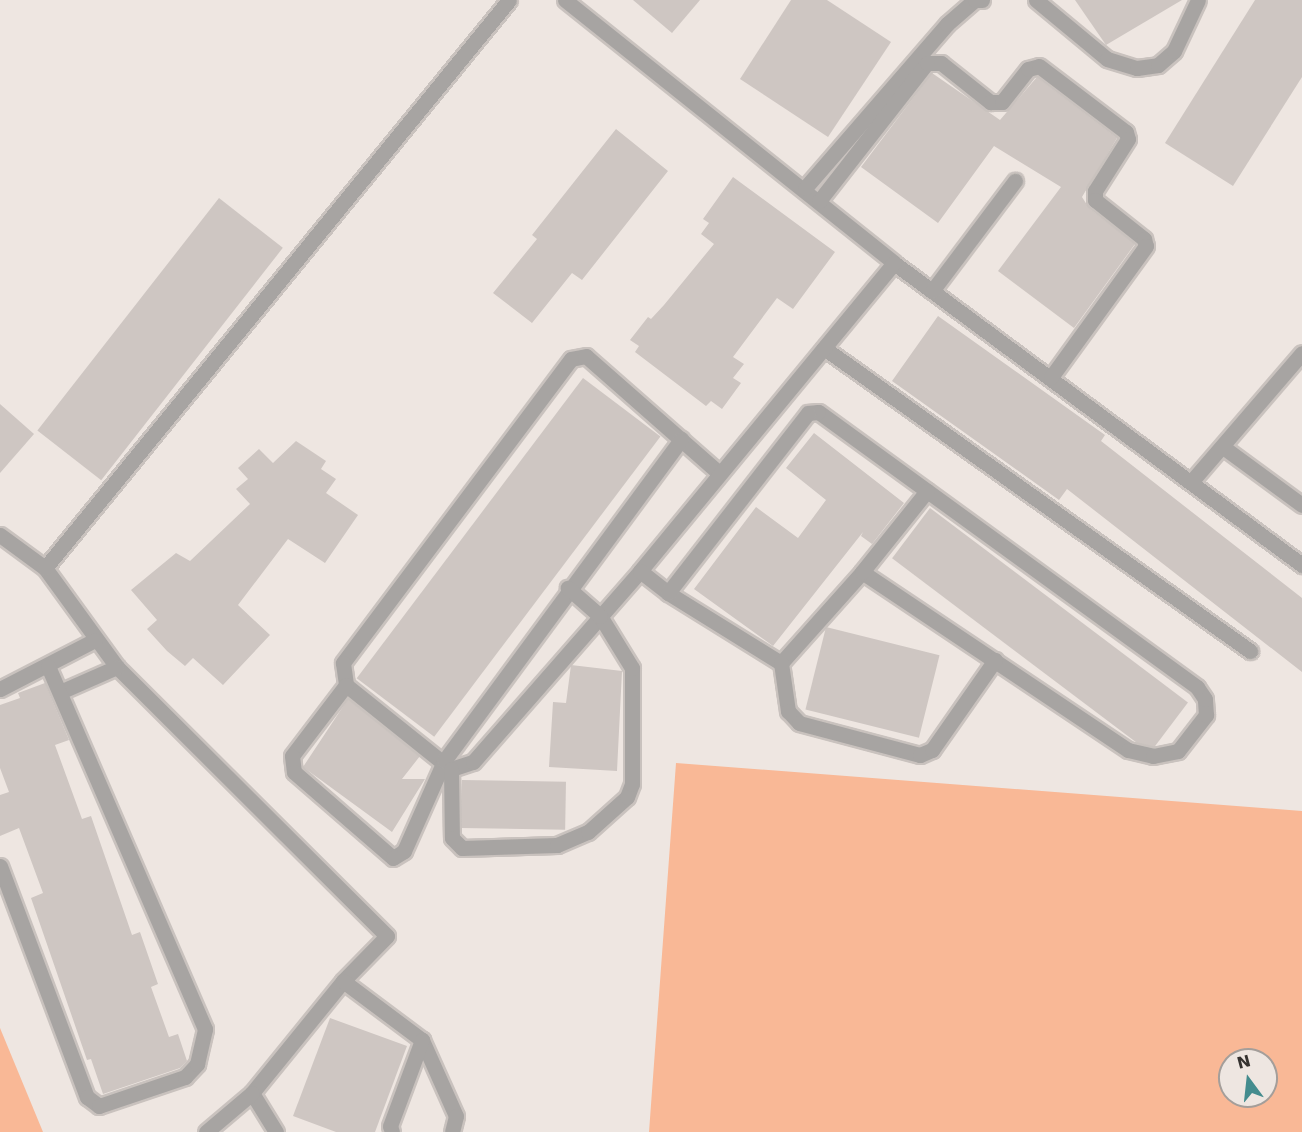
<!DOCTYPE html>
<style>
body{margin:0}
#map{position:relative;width:1302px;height:1132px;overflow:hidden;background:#eee6e1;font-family:"DejaVu Sans",sans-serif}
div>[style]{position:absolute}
.green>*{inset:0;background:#f9b896}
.building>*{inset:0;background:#cec6c2;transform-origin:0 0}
.roads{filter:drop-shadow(2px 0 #c9c2be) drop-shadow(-2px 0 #c9c2be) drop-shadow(0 2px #c9c2be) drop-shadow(0 -2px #c9c2be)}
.lane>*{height:15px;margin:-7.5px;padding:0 7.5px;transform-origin:7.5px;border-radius:7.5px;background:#a7a4a2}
.street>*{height:15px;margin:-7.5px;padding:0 7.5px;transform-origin:7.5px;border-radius:7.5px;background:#a7a4a2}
span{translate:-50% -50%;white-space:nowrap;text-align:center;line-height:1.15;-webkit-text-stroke:4.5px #eee6e1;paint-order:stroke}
.north{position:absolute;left:1218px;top:1048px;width:60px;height:60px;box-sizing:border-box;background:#eee6e1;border:2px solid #a49e9a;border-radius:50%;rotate:345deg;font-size:16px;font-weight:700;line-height:24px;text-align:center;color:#353230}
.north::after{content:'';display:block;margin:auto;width:21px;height:27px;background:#448c8e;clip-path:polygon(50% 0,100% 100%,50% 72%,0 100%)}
</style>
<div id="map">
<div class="green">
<div style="clip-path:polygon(evenodd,676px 763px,1302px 811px,1302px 1132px,649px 1132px,676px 763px,1230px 1060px,1266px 1060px,1266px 1096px,1230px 1096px,1230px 1060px)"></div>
<div style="clip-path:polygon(0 1028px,43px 1132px,0 1132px)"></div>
</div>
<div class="building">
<div style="clip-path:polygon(633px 0,700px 0,672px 33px)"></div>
<div style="clip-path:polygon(791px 0,827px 0,891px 42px,828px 137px,740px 79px)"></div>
<div style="clip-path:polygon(1075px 0,1182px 0,1106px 45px)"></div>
<div style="clip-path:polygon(1255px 0,1302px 0,1302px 77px,1233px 186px,1165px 143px)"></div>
<div style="clip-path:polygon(932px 73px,1000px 120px,1037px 77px,1117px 138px,1082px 197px,1089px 208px,1135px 244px,1074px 328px,998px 271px,1061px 187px,994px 146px,938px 223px,861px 167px)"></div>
<div style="clip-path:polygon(616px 129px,668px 171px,582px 280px,572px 273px,532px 323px,493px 293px,537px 239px,532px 235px)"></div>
<div style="clip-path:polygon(733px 177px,835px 252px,793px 309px,777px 298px,733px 357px,744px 364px,733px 378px,741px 383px,722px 409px,711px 401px,706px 406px,635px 352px,639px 346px,630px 340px,648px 317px,651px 319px,664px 305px,714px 244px,701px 234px,709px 223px,703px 219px)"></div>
<div style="left:219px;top:198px;width:81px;height:295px;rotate:38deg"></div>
<div style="clip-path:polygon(938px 316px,1105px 435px,1101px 441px,1302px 598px,1302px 672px,1067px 489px,1059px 500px,892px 381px)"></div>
<div style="left:583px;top:378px;width:97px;height:376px;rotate:37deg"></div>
<div style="clip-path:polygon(0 404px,34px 434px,0 473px)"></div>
<div style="clip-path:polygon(814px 433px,904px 503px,872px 544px,861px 536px,863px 532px,773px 646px,694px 589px,756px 507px,798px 538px,826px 500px,786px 468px)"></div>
<div style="clip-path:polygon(296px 441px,326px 461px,321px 469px,336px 479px,326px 493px,358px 515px,325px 563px,288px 539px,238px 605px,270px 635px,223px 685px,193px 658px,185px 666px,167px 651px,147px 629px,157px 620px,131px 590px,176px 553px,190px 561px,250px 504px,236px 489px,248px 479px,238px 468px,259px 449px,273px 463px)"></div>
<div style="left:930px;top:508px;width:323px;height:63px;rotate:37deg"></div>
<div style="left:826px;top:627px;width:117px;height:85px;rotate:14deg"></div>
<div style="clip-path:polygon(571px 665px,622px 671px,617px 771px,549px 767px,553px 702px,566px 703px)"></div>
<div style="clip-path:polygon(45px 683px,69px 740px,55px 745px,82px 819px,91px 816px,132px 935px,140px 932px,158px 984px,151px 987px,169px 1037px,178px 1034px,187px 1061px,180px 1068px,103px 1094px,91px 1059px,87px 1060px,31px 898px,43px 893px,19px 828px,0 836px,0 795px,9px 792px,0 768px,0 705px,20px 698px,18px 693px)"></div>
<div style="clip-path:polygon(348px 699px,420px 756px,402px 779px,425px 779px,392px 832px,303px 767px)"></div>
<div style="left:462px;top:780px;width:104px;height:48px;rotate:1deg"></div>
<div style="clip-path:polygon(330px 1018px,407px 1046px,375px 1132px,336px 1132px,293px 1116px)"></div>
</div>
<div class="roads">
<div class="lane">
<div style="left:1223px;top:447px;width:98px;rotate:36.3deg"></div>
<div style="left:1191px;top:482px;width:170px;rotate:-49.3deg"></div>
</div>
<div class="street">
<div style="left:565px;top:0;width:421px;rotate:38.6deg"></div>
<div style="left:894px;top:263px;width:508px;rotate:36.51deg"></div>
<div style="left:1036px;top:0;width:92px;rotate:39.7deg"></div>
<div style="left:1107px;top:59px;width:31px;rotate:17deg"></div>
<div style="left:1137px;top:68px;width:21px;rotate:-8deg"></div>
<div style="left:1158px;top:65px;width:21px;rotate:-41deg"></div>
<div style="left:1174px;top:51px;width:56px;rotate:-64.8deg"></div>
<div style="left:805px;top:188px;width:217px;rotate:-49.1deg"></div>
<div style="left:947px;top:24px;width:37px;rotate:-41deg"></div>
<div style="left:975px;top:0;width:7px"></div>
<div style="left:819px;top:201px;width:175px;rotate:-52deg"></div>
<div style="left:927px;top:63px;width:14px"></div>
<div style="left:941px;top:63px;width:63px;rotate:38.5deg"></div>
<div style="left:990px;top:102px;width:12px"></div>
<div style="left:1002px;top:102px;width:42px;rotate:-51.8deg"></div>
<div style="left:1028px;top:69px;width:11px;rotate:-15deg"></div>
<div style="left:1039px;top:66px;width:109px;rotate:37.2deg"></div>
<div style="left:1126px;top:132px;width:7px;rotate:74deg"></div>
<div style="left:1128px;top:139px;width:62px;rotate:122.4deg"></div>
<div style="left:1095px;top:191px;width:9px;rotate:90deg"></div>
<div style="left:1095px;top:200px;width:63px;rotate:38.5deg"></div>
<div style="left:1144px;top:239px;width:7px;rotate:74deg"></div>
<div style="left:1146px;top:246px;width:162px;rotate:125.9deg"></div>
<div style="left:932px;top:291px;width:138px;rotate:-53deg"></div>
<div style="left:824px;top:348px;width:523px;rotate:35.42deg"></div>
<div style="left:719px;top:473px;width:177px;rotate:-138.7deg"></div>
<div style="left:586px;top:356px;width:15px;rotate:169deg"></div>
<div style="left:571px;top:359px;width:380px;rotate:126.9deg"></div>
<div style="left:343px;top:663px;width:22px;rotate:82deg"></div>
<div style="left:346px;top:685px;width:134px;rotate:38.7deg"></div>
<div style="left:451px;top:769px;width:23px;rotate:-18deg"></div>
<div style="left:473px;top:762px;width:254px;rotate:-48.8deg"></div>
<div style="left:640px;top:571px;width:399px;rotate:-50.5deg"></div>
<div style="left:0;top:535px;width:56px;rotate:36.3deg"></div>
<div style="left:45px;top:568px;width:122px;rotate:54deg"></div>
<div style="left:117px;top:667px;width:381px;rotate:44.9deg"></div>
<div style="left:387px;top:936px;width:63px;rotate:134.4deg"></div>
<div style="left:343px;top:981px;width:144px;rotate:129.1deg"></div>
<div style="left:252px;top:1093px;width:46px;rotate:58.4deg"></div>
<div style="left:45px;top:568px;width:733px;rotate:-50.75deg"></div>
<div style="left:640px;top:571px;width:36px;rotate:38deg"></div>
<div style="left:668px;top:593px;width:133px;rotate:31.8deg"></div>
<div style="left:781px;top:663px;width:122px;rotate:-48.3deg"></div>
<div style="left:862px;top:572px;width:320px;rotate:33.8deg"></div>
<div style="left:1128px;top:750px;width:26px;rotate:13deg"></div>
<div style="left:1153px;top:756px;width:25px;rotate:-11deg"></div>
<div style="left:1178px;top:751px;width:46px;rotate:-52.1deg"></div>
<div style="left:1206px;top:715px;width:16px;rotate:-94deg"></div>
<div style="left:1205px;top:699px;width:14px;rotate:-124deg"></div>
<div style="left:1197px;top:687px;width:468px;rotate:-144deg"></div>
<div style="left:818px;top:412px;width:10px;rotate:174deg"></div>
<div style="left:808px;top:413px;width:228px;rotate:127.9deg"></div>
<div style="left:862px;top:572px;width:104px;rotate:-51.3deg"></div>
<div style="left:781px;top:663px;width:49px;rotate:81.7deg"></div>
<div style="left:788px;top:711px;width:16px;rotate:47deg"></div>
<div style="left:799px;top:723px;width:125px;rotate:14.8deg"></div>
<div style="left:920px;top:755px;width:13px;rotate:-23deg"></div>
<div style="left:932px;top:750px;width:110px;rotate:-55deg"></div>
<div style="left:346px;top:685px;width:89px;rotate:127.3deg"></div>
<div style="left:292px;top:756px;width:16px;rotate:83deg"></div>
<div style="left:294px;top:772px;width:131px;rotate:41deg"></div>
<div style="left:393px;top:858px;width:13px;rotate:-32deg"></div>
<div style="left:404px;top:851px;width:98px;rotate:-66deg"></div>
<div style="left:444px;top:761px;width:400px;rotate:-53.6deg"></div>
<div style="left:0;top:689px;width:107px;rotate:-27.3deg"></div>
<div style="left:62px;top:691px;width:60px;rotate:-23.6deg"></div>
<div style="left:451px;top:769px;width:69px;rotate:89.2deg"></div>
<div style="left:452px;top:838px;width:14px;rotate:45deg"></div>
<div style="left:462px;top:848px;width:95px;rotate:-1.8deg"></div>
<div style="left:557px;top:845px;width:34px;rotate:-23deg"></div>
<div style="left:588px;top:832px;width:52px;rotate:-41.9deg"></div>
<div style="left:627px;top:797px;width:14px;rotate:-69deg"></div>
<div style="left:632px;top:784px;width:116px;rotate:-90deg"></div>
<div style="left:632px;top:668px;width:61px;rotate:-121.6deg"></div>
<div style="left:600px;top:616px;width:43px;rotate:-138.8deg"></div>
<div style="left:0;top:866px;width:247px;rotate:69.4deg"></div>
<div style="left:87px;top:1097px;width:15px;rotate:37deg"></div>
<div style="left:99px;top:1106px;width:91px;rotate:-18.6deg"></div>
<div style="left:185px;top:1077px;width:18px;rotate:-47deg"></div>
<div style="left:197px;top:1064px;width:36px;rotate:-77deg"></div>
<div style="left:205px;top:1029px;width:395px;rotate:-113.4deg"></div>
<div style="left:343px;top:981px;width:99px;rotate:36.8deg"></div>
<div style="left:422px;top:1040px;width:83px;rotate:65.9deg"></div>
<div style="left:456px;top:1116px;width:16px;rotate:104deg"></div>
<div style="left:206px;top:1132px;width:60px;rotate:-40.3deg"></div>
<div style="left:392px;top:1132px;width:6px;rotate:-108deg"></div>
<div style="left:390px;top:1126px;width:92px;rotate:-69.6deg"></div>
</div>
</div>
<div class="north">N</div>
</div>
